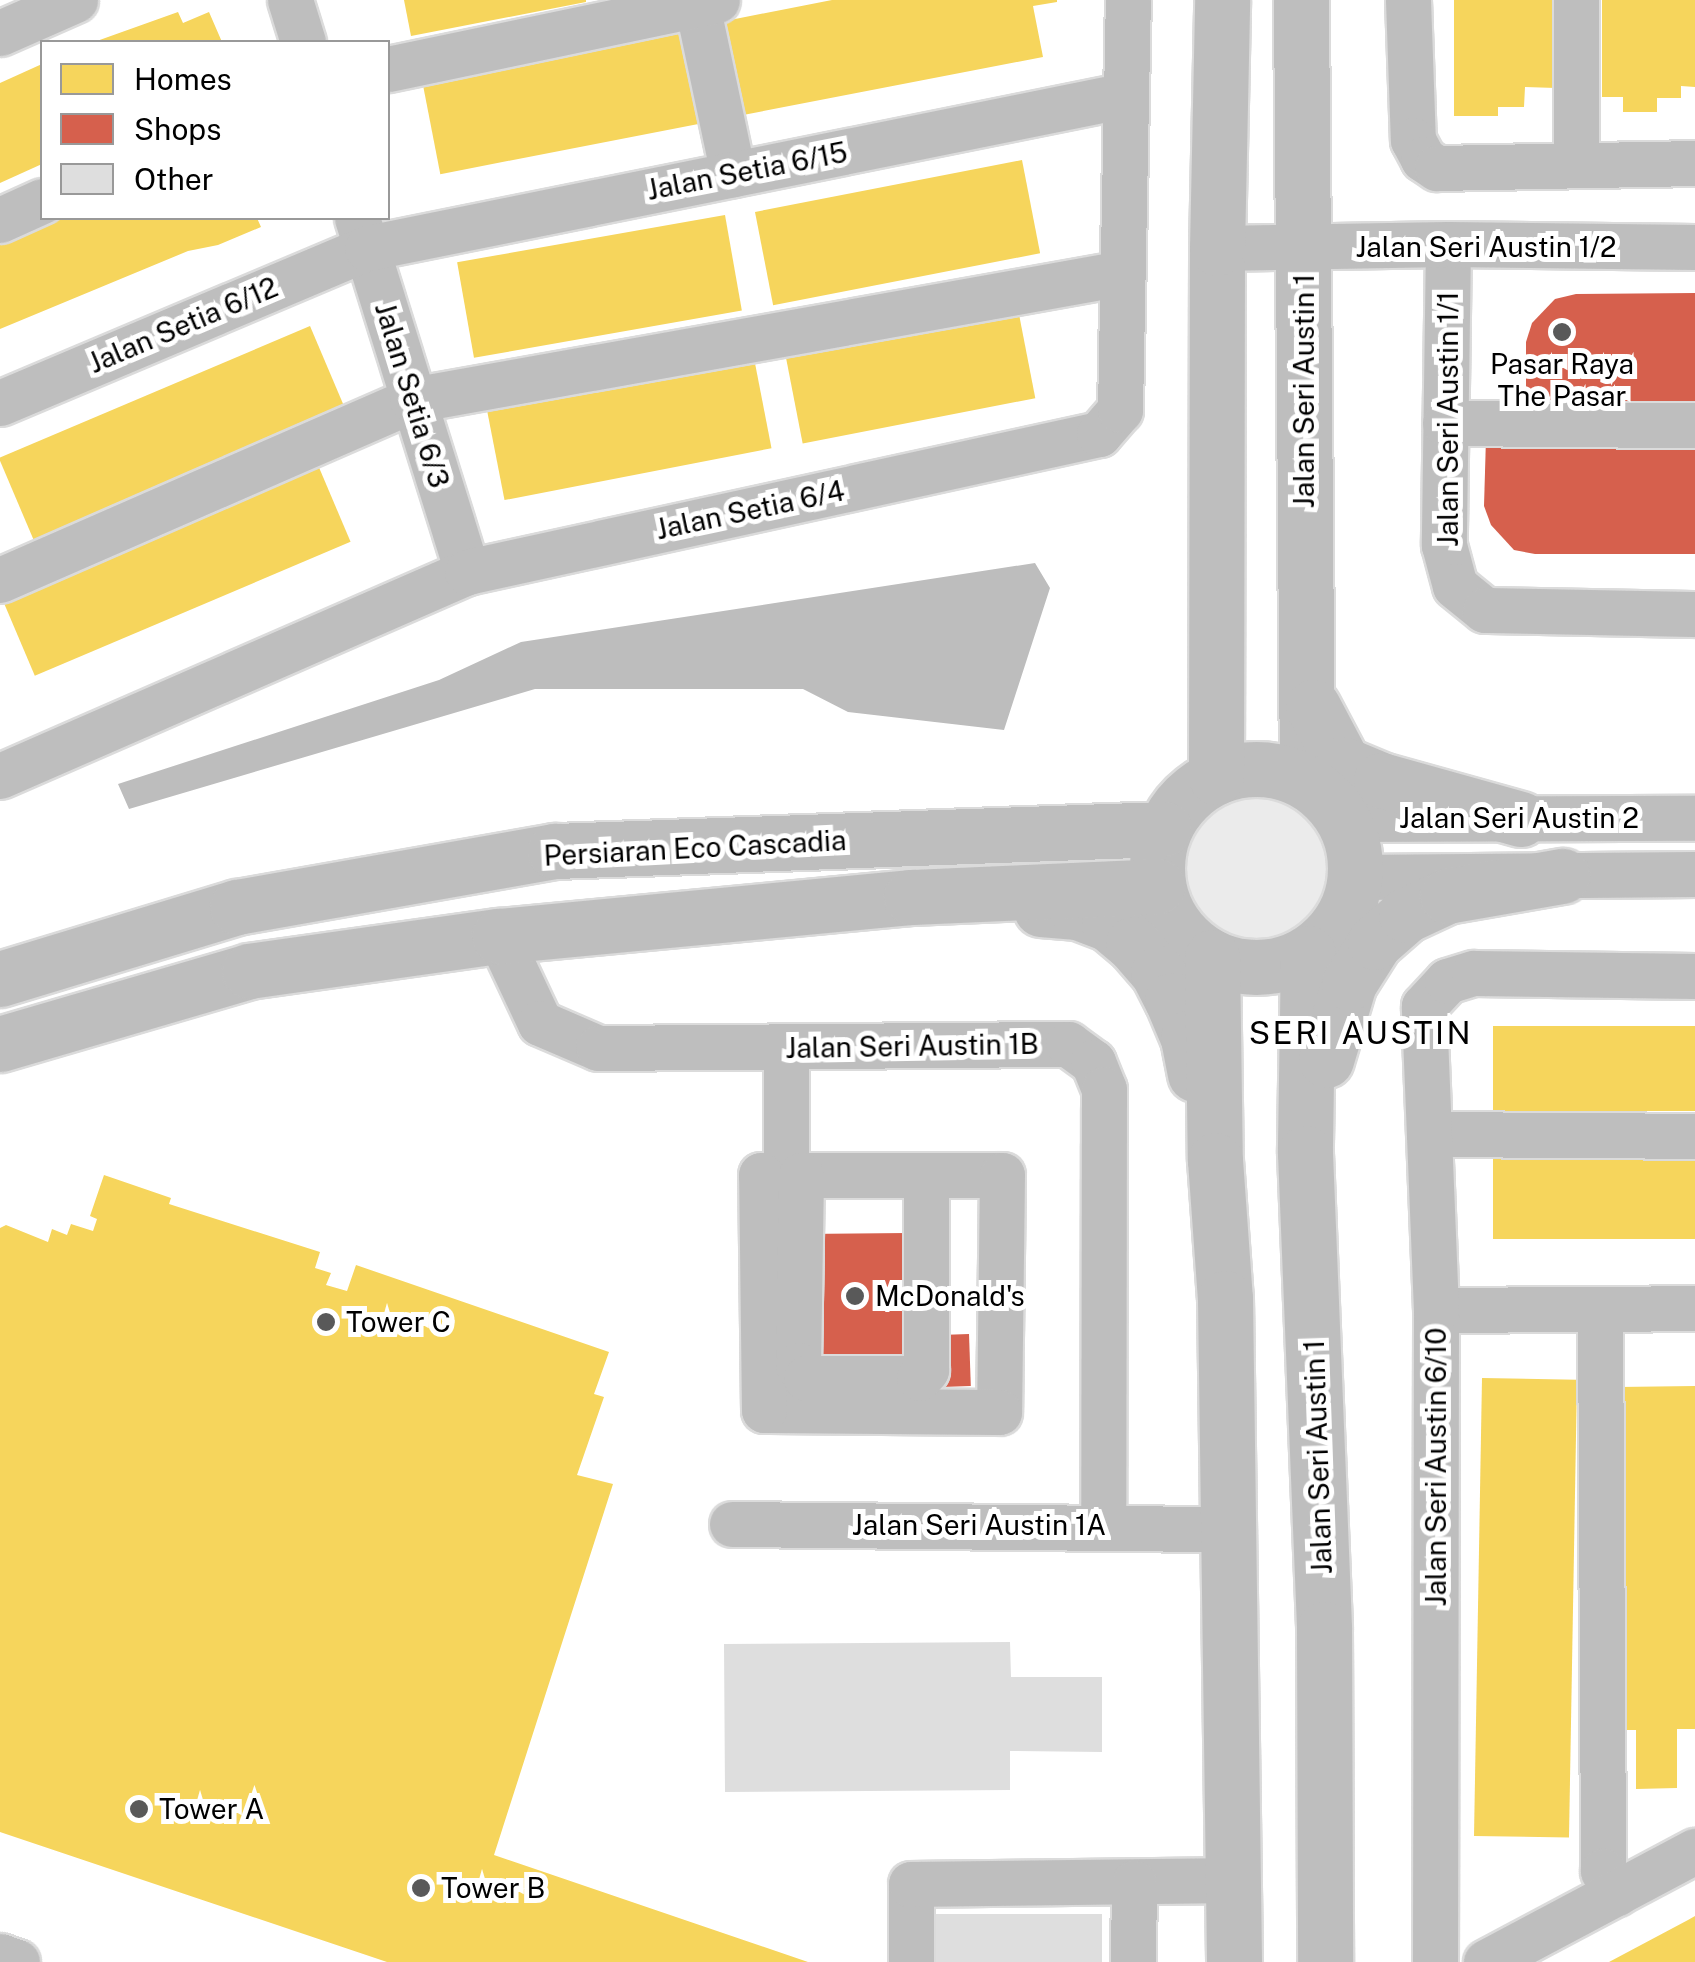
<!DOCTYPE html>
<style>
body{margin:0}
#map{position:relative;width:1695px;height:1962px;overflow:hidden;background:#fff;font-family:"Public Sans",sans-serif}
div>[style]{position:absolute}
.green>*{inset:0;background:#ebebeb}
.round{border-radius:50%}
.water>*{inset:0;background:#bdbdbd}
.homes>*{inset:0;background:#f6d55c;transform-origin:0 0}
.shops>*{inset:0;background:#d6604d;transform-origin:0 0}
.building>*{inset:0;background:#dedede;transform-origin:0 0}
.roads{filter:drop-shadow(2px 0 #dbdbdb) drop-shadow(-2px 0 #dbdbdb) drop-shadow(0 2px #dbdbdb) drop-shadow(0 -2px #dbdbdb)}
.minor>*{height:45px;margin:-22.5px;padding:0 22.5px;transform-origin:22.5px;border-radius:22.5px;background:#bebebe}
.major>*{height:55px;margin:-27.5px;padding:0 27.5px;transform-origin:27.5px;border-radius:27.5px;background:#bebebe}
.major>.ring{margin:-27.5px;padding:0;box-sizing:content-box;background:none;border:55px solid #bebebe;border-radius:50%}
.dots>*{width:28px;height:28px;translate:-50% -50%;box-sizing:border-box;border:5px solid #fff;border-radius:50%}
span{translate:-50% -50%;white-space:nowrap;text-align:center;line-height:1.15;-webkit-text-stroke:10px #fff;paint-order:stroke}
.street-label{font-size:28px;color:#000}
.poi-label{font-size:28px;color:#000}
.left{translate:0 -50%;text-align:left}
.quarter-label{font-size:32px;color:#000;letter-spacing:2.5px}
.legend{position:absolute;left:40px;top:40px;width:350px;height:180px;box-sizing:border-box;background:#fff;border:2px solid #999;margin:0;padding:12px 18px;list-style:none;font-size:30px;color:#000}
.legend li{display:flex;align-items:center;gap:20px;height:50px}
.legend b{width:50px;border:2px solid #999}
</style>
<div id="map">
<div class="green">
<div class="round" style="left:1180px;top:795px;width:148px;height:148px"></div>
</div>
<div class="water">
<div style="clip-path:polygon(1035px 563px,1050px 588px,1004px 730px,848px 712px,803px 689px,535px 689px,129px 809px,118px 784px,439px 680px,521px 642px)"></div>
</div>
<div class="homes">
<div style="clip-path:polygon(404px 0,586px 0,586px 2px,411px 36px)"></div>
<div style="clip-path:polygon(832px 0,1057px 0,1057px 2px,1033px 6px,1043px 57px,738px 116px,720px 22px)"></div>
<div style="clip-path:polygon(1454px 0,1556px 0,1556px 88px,1525px 87px,1524px 107px,1498px 107px,1498px 116px,1454px 116px)"></div>
<div style="clip-path:polygon(1602px 0,1695px 0,1695px 87px,1681px 86px,1681px 98px,1657px 98px,1657px 112px,1623px 112px,1623px 97px,1602px 97px)"></div>
<div style="clip-path:polygon(178px 12px,183px 23px,209px 12px,222px 42px,94px 42px)"></div>
<div style="left:689px;top:28px;width:96px;height:272px;rotate:79deg"></div>
<div style="clip-path:polygon(42px 64px,42px 164px,0 183px,0 83px)"></div>
<div style="left:1022px;top:160px;width:95px;height:272px;rotate:79deg"></div>
<div style="left:725px;top:215px;width:97px;height:272px;rotate:80deg"></div>
<div style="clip-path:polygon(42px 218px,257px 218px,261px 227px,218px 245px,188px 251px,0 329px,0 230px)"></div>
<div style="left:1017px;top:304px;width:96px;height:237px;rotate:79deg"></div>
<div style="left:310px;top:326px;width:91px;height:338px;rotate:67deg"></div>
<div style="left:753px;top:353px;width:97px;height:272px;rotate:79deg"></div>
<div style="left:315px;top:458px;width:91px;height:343px;rotate:67deg"></div>
<div style="left:1493px;top:1026px;width:202px;height:85px"></div>
<div style="left:1493px;top:1155px;width:202px;height:84px"></div>
<div style="clip-path:polygon(104px 1175px,171px 1198px,169px 1204px,320px 1252px,315px 1268px,331px 1273px,326px 1285px,347px 1291px,356px 1265px,609px 1352px,594px 1394px,604px 1397px,577px 1475px,613px 1484px,494px 1855px,808px 1962px,387px 1962px,0 1832px,0 1228px,6px 1225px,48px 1242px,52px 1229px,67px 1235px,71px 1224px,93px 1231px,97px 1219px,90px 1216px)"></div>
<div style="left:1482px;top:1378px;width:95px;height:458px;rotate:1deg"></div>
<div style="clip-path:polygon(1695px 1386px,1695px 1729px,1677px 1729px,1677px 1788px,1636px 1789px,1636px 1730px,1618px 1730px,1618px 1387px)"></div>
<div style="clip-path:polygon(1695px 1916px,1695px 1962px,1609px 1962px,1688px 1920px)"></div>
</div>
<div class="shops">
<div style="clip-path:polygon(1695px 293px,1695px 409px,1526px 411px,1526px 342px,1532px 323px,1555px 299px,1576px 294px)"></div>
<div style="clip-path:polygon(1486px 438px,1695px 438px,1695px 554px,1535px 554px,1514px 550px,1491px 525px,1484px 506px)"></div>
<div style="clip-path:polygon(907px 1233px,905px 1376px,805px 1359px,803px 1234px)"></div>
<div style="left:969px;top:1334px;width:52px;height:29px;rotate:88deg"></div>
</div>
<div class="building">
<div style="clip-path:polygon(1010px 1642px,1011px 1677px,1102px 1677px,1102px 1752px,1010px 1751px,1010px 1790px,725px 1792px,724px 1644px)"></div>
<div style="left:1102px;top:1914px;width:48px;height:171px;rotate:90deg"></div>
</div>
<div class="roads">
<div class="minor">
<div style="left:290px;top:0;width:44px;rotate:72.8deg"></div>
<div style="left:696px;top:0;width:178px;rotate:78deg"></div>
<div style="left:1408px;top:0;width:140px;rotate:88deg"></div>
<div style="left:1413px;top:140px;width:21px;rotate:62deg"></div>
<div style="left:1423px;top:159px;width:17px;rotate:33deg"></div>
<div style="left:1437px;top:168px;width:258px;rotate:-1.1deg"></div>
<div style="left:0;top:33px;width:82px;rotate:-23.7deg"></div>
<div style="left:388px;top:69px;width:336px;rotate:-11.8deg"></div>
<div style="left:1576px;top:164px;width:164px;rotate:-90deg"></div>
<div style="left:357px;top:218px;width:371px;rotate:72.7deg"></div>
<div style="left:0;top:220px;width:46px;rotate:-24.3deg"></div>
<div style="left:1448px;top:244px;width:301px;rotate:90.8deg"></div>
<div style="left:1444px;top:545px;width:42px;rotate:75deg"></div>
<div style="left:1455px;top:586px;width:38px;rotate:39deg"></div>
<div style="left:1485px;top:610px;width:210px;rotate:1.1deg"></div>
<div style="left:1217px;top:248px;width:231px;rotate:-1deg"></div>
<div style="left:1448px;top:244px;width:247px;rotate:0.7deg"></div>
<div style="left:0;top:403px;width:398px;rotate:-22.9deg"></div>
<div style="left:367px;top:248px;width:774px;rotate:-11.4deg"></div>
<div style="left:1445px;top:423px;width:250px;rotate:0.5deg"></div>
<div style="left:0;top:580px;width:450px;rotate:-23.6deg"></div>
<div style="left:412px;top:400px;width:722px;rotate:-10.13deg"></div>
<div style="left:0;top:776px;width:510px;rotate:-23.6deg"></div>
<div style="left:467px;top:572px;width:647px;rotate:-12.32deg"></div>
<div style="left:1099px;top:434px;width:32px;rotate:-49deg"></div>
<div style="left:1120px;top:410px;width:410px;rotate:-88.9deg"></div>
<div style="left:1344px;top:819px;width:351px;rotate:-0.2deg"></div>
<div style="left:1356px;top:877px;width:339px;rotate:-0.5deg"></div>
<div style="left:499px;top:936px;width:96px;rotate:64.8deg"></div>
<div style="left:540px;top:1023px;width:63px;rotate:23.3deg"></div>
<div style="left:598px;top:1048px;width:470px;rotate:-0.5deg"></div>
<div style="left:1068px;top:1044px;width:31px;rotate:36deg"></div>
<div style="left:1093px;top:1062px;width:29px;rotate:68deg"></div>
<div style="left:1104px;top:1089px;width:436px;rotate:90.1deg"></div>
<div style="left:786px;top:1048px;width:127px;rotate:90deg"></div>
<div style="left:1429px;top:1134px;width:266px;rotate:0.4deg"></div>
<div style="left:761px;top:1175px;width:241px"></div>
<div style="left:1002px;top:1175px;width:237px;rotate:90.7deg"></div>
<div style="left:999px;top:1412px;width:235px;rotate:-179.5deg"></div>
<div style="left:764px;top:1410px;width:235px;rotate:-90.7deg"></div>
<div style="left:801px;top:1175px;width:190px;rotate:90.9deg"></div>
<div style="left:798px;top:1365px;width:15px;rotate:58deg"></div>
<div style="left:806px;top:1378px;width:113px"></div>
<div style="left:919px;top:1378px;width:11px;rotate:-49deg"></div>
<div style="left:926px;top:1370px;width:195px;rotate:-90deg"></div>
<div style="left:1600px;top:1309px;width:562px;rotate:89.69deg"></div>
<div style="left:1603px;top:1871px;width:26px;rotate:59deg"></div>
<div style="left:1436px;top:1310px;width:259px;rotate:-0.4deg"></div>
<div style="left:732px;top:1524px;width:494px;rotate:0.6deg"></div>
<div style="left:0;top:1956px;width:18px;rotate:19deg"></div>
<div style="left:911px;top:1962px;width:78px;rotate:-90deg"></div>
<div style="left:911px;top:1884px;width:322px;rotate:-0.7deg"></div>
<div style="left:1133px;top:1962px;width:79px;rotate:-89.3deg"></div>
<div style="left:1435px;top:1962px;width:652px;rotate:-89.91deg"></div>
<div style="left:1436px;top:1310px;width:304px;rotate:-92.3deg"></div>
<div style="left:1424px;top:1006px;width:34px;rotate:-47deg"></div>
<div style="left:1447px;top:981px;width:28px;rotate:-17deg"></div>
<div style="left:1474px;top:973px;width:221px;rotate:0.8deg"></div>
<div style="left:1486px;top:1962px;width:237px;rotate:-28deg"></div>
</div>
<div class="major">
<div style="left:1301px;top:0;width:782px;rotate:89.56deg"></div>
<div style="left:1313px;top:707px;width:64px;rotate:62.2deg"></div>
<div style="left:1343px;top:764px;width:41px;rotate:22.8deg"></div>
<div style="left:1381px;top:780px;width:145px;rotate:15.6deg"></div>
<div class="ring" style="left:1157px;top:769px;width:143px;height:143px"></div>
<div style="left:1216px;top:777px;width:529px;rotate:-89.89deg"></div>
<div style="left:1217px;top:248px;width:248px;rotate:-88.8deg"></div>
<div style="left:1041px;top:909px;width:37px;rotate:5deg"></div>
<div style="left:1078px;top:912px;width:33px;rotate:21deg"></div>
<div style="left:1109px;top:924px;width:31px;rotate:40deg"></div>
<div style="left:1133px;top:944px;width:38px;rotate:49deg"></div>
<div style="left:1158px;top:973px;width:30px;rotate:63deg"></div>
<div style="left:1172px;top:1000px;width:41px;rotate:67.2deg"></div>
<div style="left:1188px;top:1038px;width:37px;rotate:79deg"></div>
<div style="left:1308px;top:953px;width:200px;rotate:90.9deg"></div>
<div style="left:1305px;top:1153px;width:476px;rotate:87.7deg"></div>
<div style="left:1324px;top:1629px;width:333px;rotate:89.8deg"></div>
<div style="left:1212px;top:957px;width:203px;rotate:89.2deg"></div>
<div style="left:1215px;top:1160px;width:138px;rotate:85.9deg"></div>
<div style="left:1225px;top:1298px;width:664px;rotate:89.22deg"></div>
<div style="left:0;top:979px;width:248px;rotate:-16.9deg"></div>
<div style="left:237px;top:907px;width:323px;rotate:-10deg"></div>
<div style="left:555px;top:851px;width:609px;rotate:-2.07deg"></div>
<div style="left:0;top:1044px;width:259px;rotate:-16.3deg"></div>
<div style="left:249px;top:971px;width:252px;rotate:-8deg"></div>
<div style="left:499px;top:936px;width:414px;rotate:-5.4deg"></div>
<div style="left:911px;top:897px;width:247px;rotate:-2.5deg"></div>
<div style="left:1326px;top:1060px;width:80px;rotate:-73.4deg"></div>
<div style="left:1349px;top:983px;width:49px;rotate:-57.6deg"></div>
<div style="left:1375px;top:942px;width:41px;rotate:-41.1deg"></div>
<div style="left:1406px;top:915px;width:45px;rotate:-24.9deg"></div>
<div style="left:1447px;top:896px;width:117px;rotate:-9.9deg"></div>
</div>
</div>
<div class="dots">
<div style="left:1562px;top:332px;background:#595959"></div>
<div style="left:855px;top:1296px;background:#595959"></div>
<div style="left:326px;top:1322px;background:#595959"></div>
<div style="left:139px;top:1809px;background:#595959"></div>
<div style="left:421px;top:1888px;background:#595959"></div>
</div>
<div class="street-label">
<span style="left:747px;top:171px;rotate:-11deg">Jalan Setia 6/15</span>
<span style="left:1486px;top:247px">Jalan Seri Austin 1/2</span>
<span style="left:183px;top:325px;rotate:-23deg">Jalan Setia 6/12</span>
<span style="left:1304px;top:391px;rotate:-90deg">Jalan Seri Austin 1</span>
<span style="left:412px;top:395px;rotate:73deg">Jalan Setia 6/3</span>
<span style="left:1448px;top:419px;rotate:-90deg">Jalan Seri Austin 1/1</span>
<span style="left:750px;top:510px;rotate:-12deg">Jalan Setia 6/4</span>
<span style="left:1519px;top:818px">Jalan Seri Austin 2</span>
<span style="left:695px;top:848px;rotate:-3deg">Persiaran Eco Cascadia</span>
<span style="left:912px;top:1046px;rotate:-1deg">Jalan Seri Austin 1B</span>
<span style="left:1318px;top:1457px;rotate:-92deg">Jalan Seri Austin 1</span>
<span style="left:1436px;top:1467px;rotate:-90deg">Jalan Seri Austin 6/10</span>
<span style="left:979px;top:1525px">Jalan Seri Austin 1A</span>
</div>
<div class="poi-label">
<span style="left:1562px;top:380px">Pasar Raya<br>The Pasar</span>
<span class="left" style="left:875px;top:1296px">McDonald's</span>
<span class="left" style="left:346px;top:1322px">Tower C</span>
<span class="left" style="left:159px;top:1809px">Tower A</span>
<span class="left" style="left:441px;top:1888px">Tower B</span>
</div>
<div class="quarter-label">
<span style="left:1361px;top:1033px">SERI AUSTIN</span>
</div>
<ul class="legend">
<li><b style="height:28px;background:#f6d55c"></b>Homes</li>
<li><b style="height:28px;background:#d6604d"></b>Shops</li>
<li><b style="height:28px;background:#dedede"></b>Other</li>
</ul>
</div>
